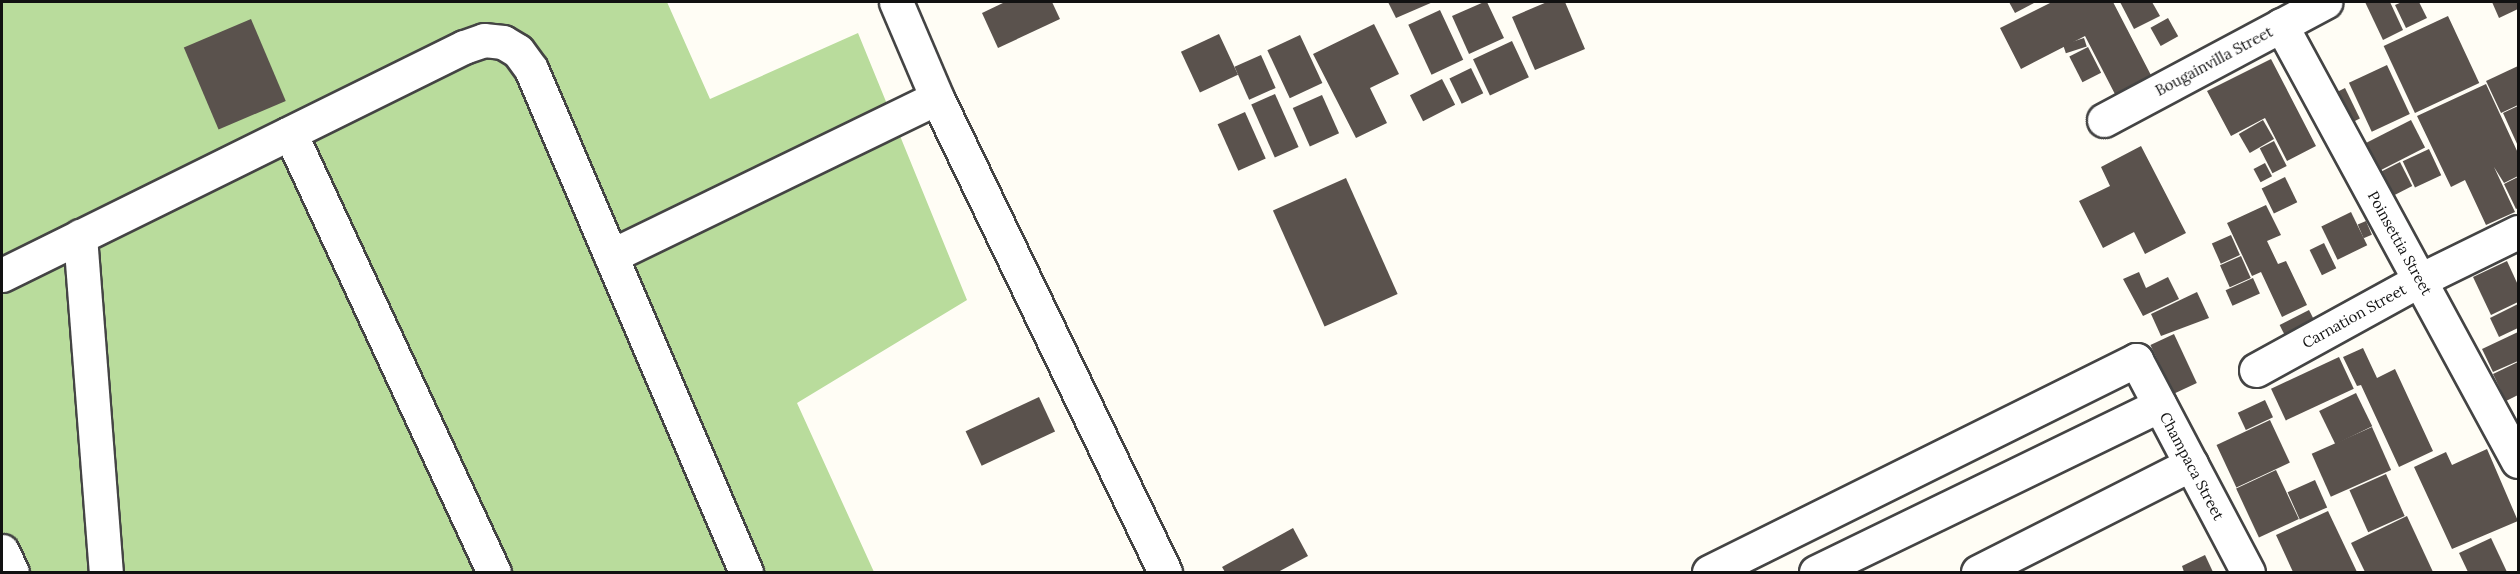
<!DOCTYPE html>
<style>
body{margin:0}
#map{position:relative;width:2520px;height:574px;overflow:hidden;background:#fffdf5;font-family:Lora,serif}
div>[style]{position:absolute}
.forest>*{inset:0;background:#b9dc9c}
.building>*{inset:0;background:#5a524d;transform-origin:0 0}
.roads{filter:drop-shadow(2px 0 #444) drop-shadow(-2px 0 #444) drop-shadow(0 2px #444) drop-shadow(0 -2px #444)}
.minor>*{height:33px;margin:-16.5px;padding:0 16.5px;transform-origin:16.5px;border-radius:16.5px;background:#fff}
span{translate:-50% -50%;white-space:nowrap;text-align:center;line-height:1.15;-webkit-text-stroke:6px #fff;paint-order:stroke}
.street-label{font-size:15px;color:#111}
.frame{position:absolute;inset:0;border:3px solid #111;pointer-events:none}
</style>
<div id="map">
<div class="forest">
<div style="clip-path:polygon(2px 2px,667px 2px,710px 99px,858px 33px,967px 300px,797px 403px,874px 572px,2px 572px)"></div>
</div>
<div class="building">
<div style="clip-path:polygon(1005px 2px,1052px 2px,1060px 19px,998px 48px,982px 13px)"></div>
<div style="clip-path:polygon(1388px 2px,1433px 2px,1396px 18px)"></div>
<div style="clip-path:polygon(1484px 2px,1487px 2px,1504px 38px,1469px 54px,1452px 16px)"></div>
<div style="clip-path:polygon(1547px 2px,1565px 2px,1585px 49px,1535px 70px,1512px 17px)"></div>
<div style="clip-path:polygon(2009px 2px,2036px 2px,2015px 13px)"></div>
<div style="clip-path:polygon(2052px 2px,2113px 2px,2154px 81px,2118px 100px,2085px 36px,2021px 69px,2000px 28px)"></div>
<div style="clip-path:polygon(2120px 2px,2152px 2px,2160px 16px,2134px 29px)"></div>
<div style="clip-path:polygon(2365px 2px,2390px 2px,2403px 30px,2383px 40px)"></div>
<div style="clip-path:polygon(2402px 2px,2419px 2px,2427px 18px,2406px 28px,2395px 5px)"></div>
<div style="clip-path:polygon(2492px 2px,2518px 2px,2518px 9px,2499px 18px)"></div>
<div style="left:1440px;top:10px;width:55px;height:35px;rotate:65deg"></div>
<div style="left:2448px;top:16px;width:74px;height:71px;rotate:65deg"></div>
<div style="left:2168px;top:18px;width:21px;height:20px;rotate:61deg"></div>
<div style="left:251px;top:19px;width:89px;height:73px;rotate:67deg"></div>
<div style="clip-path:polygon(1374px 24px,1399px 74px,1370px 88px,1387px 123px,1356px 138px,1313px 54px)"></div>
<div style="left:1219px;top:34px;width:45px;height:42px;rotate:65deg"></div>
<div style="left:1300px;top:35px;width:53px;height:36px;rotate:65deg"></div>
<div style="left:2084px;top:38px;width:9px;height:22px;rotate:72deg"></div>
<div style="left:1512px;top:41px;width:40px;height:43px;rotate:65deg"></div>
<div style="left:2088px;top:47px;width:29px;height:21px;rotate:63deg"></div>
<div style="left:1261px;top:55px;width:36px;height:29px;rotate:66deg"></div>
<div style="clip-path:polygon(2271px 59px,2316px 146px,2287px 161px,2265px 118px,2231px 136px,2207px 91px)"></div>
<div style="left:2387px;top:65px;width:54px;height:42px;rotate:65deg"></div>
<div style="clip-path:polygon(2518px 66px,2518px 105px,2501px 113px,2486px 81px)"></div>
<div style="left:1471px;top:68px;width:28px;height:24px;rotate:64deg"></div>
<div style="left:1442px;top:79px;width:29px;height:36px;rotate:63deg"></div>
<div style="clip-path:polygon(2486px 84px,2518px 153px,2518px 176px,2504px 183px,2494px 167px,2515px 212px,2486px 225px,2465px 180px,2451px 187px,2417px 116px)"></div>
<div style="left:2345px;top:88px;width:34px;height:14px;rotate:64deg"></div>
<div style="left:1275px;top:94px;width:58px;height:26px;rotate:66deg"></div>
<div style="left:1322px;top:95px;width:42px;height:32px;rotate:66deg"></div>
<div style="clip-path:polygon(2518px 106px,2518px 146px,2503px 113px)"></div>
<div style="left:1245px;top:112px;width:51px;height:30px;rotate:66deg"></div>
<div style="left:2263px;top:120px;width:22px;height:28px;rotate:60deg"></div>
<div style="left:2411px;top:120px;width:31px;height:56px;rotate:63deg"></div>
<div style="left:2274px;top:141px;width:28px;height:16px;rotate:63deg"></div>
<div style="clip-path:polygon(2141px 146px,2186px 233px,2145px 254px,2134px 232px,2103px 248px,2079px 201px,2110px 186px,2101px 167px)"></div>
<div style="left:2429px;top:149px;width:29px;height:29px;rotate:65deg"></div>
<div style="left:2400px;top:162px;width:27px;height:28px;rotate:63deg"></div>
<div style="left:2265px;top:163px;width:15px;height:13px;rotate:62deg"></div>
<div style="left:2285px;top:177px;width:28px;height:26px;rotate:64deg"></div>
<div style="clip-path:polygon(2518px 177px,2518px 208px,2516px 209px,2504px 184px)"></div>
<div style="left:1346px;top:178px;width:127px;height:80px;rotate:66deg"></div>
<div style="clip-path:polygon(2266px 205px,2281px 235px,2267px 241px,2278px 264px,2286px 261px,2307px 305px,2282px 317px,2261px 272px,2252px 276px,2227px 223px)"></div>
<div style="left:2351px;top:212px;width:37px;height:33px;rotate:64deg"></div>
<div style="left:2366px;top:221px;width:15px;height:9px;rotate:67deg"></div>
<div style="left:2231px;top:235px;width:22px;height:21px;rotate:66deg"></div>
<div style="left:2324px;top:243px;width:28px;height:16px;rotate:64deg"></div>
<div style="left:2241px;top:256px;width:24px;height:23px;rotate:66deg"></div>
<div style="clip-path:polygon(2507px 261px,2518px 285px,2518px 302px,2491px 315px,2473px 277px)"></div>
<div style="clip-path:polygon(2139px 272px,2146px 288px,2168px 277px,2179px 299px,2143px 316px,2123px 279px)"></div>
<div style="left:2253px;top:278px;width:17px;height:30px;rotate:66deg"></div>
<div style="clip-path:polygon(2197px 292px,2209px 318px,2161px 336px,2151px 314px)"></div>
<div style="clip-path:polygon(2518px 304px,2518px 328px,2499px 337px,2490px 318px)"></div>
<div style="left:2309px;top:310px;width:20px;height:33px;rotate:63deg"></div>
<div style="clip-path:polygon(2518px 332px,2518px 361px,2493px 372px,2482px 349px)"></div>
<div style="left:2174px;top:334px;width:54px;height:26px;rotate:65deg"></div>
<div style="clip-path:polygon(2363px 348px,2377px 378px,2395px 369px,2433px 451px,2399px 467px,2361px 385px,2357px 386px,2343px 357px)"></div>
<div style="left:2339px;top:357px;width:35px;height:75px;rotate:65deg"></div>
<div style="clip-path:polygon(2518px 362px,2518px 395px,2506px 401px,2493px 374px)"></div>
<div style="left:2356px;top:393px;width:37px;height:41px;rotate:64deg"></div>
<div style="left:1039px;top:397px;width:38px;height:81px;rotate:65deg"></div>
<div style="left:2265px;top:400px;width:19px;height:30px;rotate:65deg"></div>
<div style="left:2270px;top:420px;width:47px;height:59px;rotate:65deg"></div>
<div style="left:2372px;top:427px;width:47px;height:66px;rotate:66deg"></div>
<div style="clip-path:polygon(2487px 449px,2518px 521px,2452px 549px,2414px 467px,2446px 452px,2452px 465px)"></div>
<div style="left:2276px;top:470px;width:54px;height:44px;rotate:65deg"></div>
<div style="left:2386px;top:474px;width:46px;height:40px;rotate:66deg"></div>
<div style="left:2315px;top:480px;width:30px;height:30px;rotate:66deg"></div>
<div style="clip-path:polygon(2328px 511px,2357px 572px,2293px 572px,2276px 535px)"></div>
<div style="clip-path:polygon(2407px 516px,2433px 572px,2365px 572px,2351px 543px)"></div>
<div style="clip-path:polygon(1293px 528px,1308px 556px,1278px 572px,1225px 572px,1222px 567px)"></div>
<div style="clip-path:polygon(2491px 538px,2507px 572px,2468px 572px,2459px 553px)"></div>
<div style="clip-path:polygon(2205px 555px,2213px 572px,2184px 572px,2182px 566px)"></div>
</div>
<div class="roads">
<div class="minor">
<div style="left:896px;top:2px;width:104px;rotate:66.9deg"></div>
<div style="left:937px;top:98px;width:526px;rotate:64.31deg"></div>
<div style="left:2281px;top:25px;width:496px;rotate:61.5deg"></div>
<div style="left:2104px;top:120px;width:251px;rotate:-28.1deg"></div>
<div style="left:290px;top:133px;width:484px;rotate:65.1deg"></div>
<div style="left:80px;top:236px;width:337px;rotate:85.6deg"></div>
<div style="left:611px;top:256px;width:362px;rotate:-25.9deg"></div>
<div style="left:2px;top:275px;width:515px;rotate:-26.27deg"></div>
<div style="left:464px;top:47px;width:21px;rotate:-19deg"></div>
<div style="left:484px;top:40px;width:19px;rotate:6deg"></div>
<div style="left:503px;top:42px;width:17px;rotate:31deg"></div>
<div style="left:518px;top:51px;width:22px;rotate:54deg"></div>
<div style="left:531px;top:69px;width:547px;rotate:66.86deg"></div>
<div style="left:2256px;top:370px;width:187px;rotate:-28.8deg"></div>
<div style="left:2420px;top:280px;width:109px;rotate:-26.1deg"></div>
<div style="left:2px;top:551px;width:23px;rotate:65deg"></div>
<div style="left:1709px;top:572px;width:477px;rotate:-26.4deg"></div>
<div style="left:2136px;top:360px;width:240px;rotate:62.2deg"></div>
<div style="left:1816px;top:572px;width:382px;rotate:-25.9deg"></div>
<div style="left:1978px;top:572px;width:239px;rotate:-26.9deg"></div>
</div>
</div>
<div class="street-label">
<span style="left:2214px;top:61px;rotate:-28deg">Bougainvilla Street</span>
<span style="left:2400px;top:243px;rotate:61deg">Poinsettia Street</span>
<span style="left:2354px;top:316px;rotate:-29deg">Carnation Street</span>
<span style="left:2192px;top:466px;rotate:62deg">Champaca Street</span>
</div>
<div class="frame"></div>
</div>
